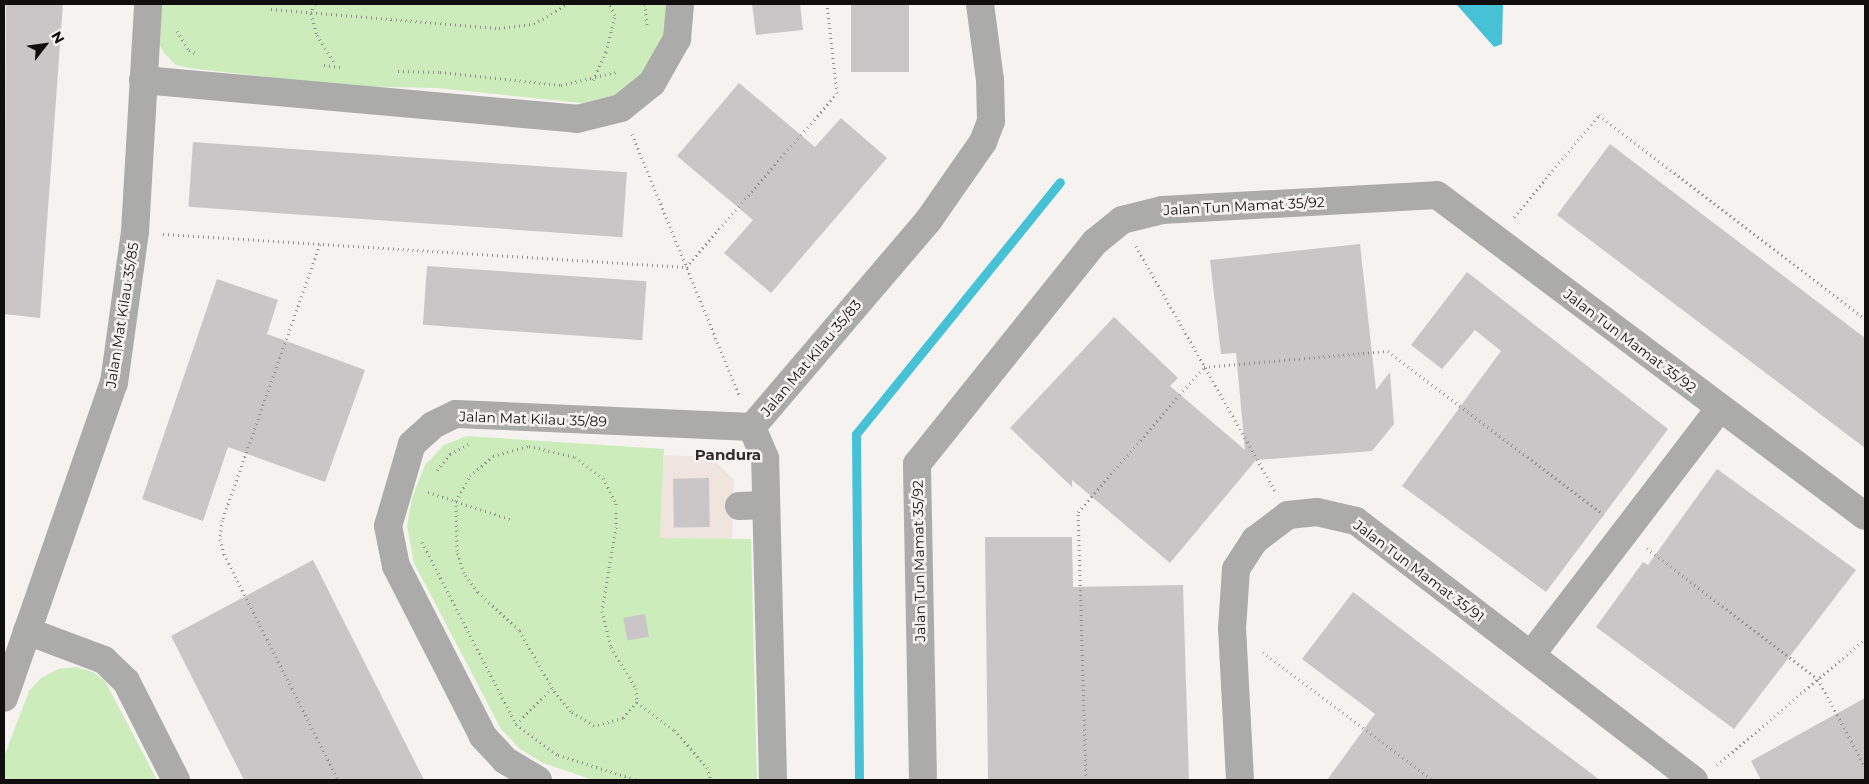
<!DOCTYPE html>
<style>
body{margin:0}
#map{position:relative;width:1869px;height:784px;overflow:hidden;background:#f6f2f0;font-family:Montserrat,sans-serif}
div>[style]{position:absolute}
.built>*{inset:0;background:#efe5de}
.green>*{inset:0;background:#ccedbb}
.water>*{inset:0;background:#47c1d6}
.stream>*{height:9px;margin:-4.5px;padding:0 4.5px;transform-origin:4.5px;border-radius:4.5px;background:#47c1d6}
.building>*{inset:0;background:#cac6c8;transform-origin:0 0}
.path>*{height:3px;margin-top:-1.5px;transform-origin:0;background:repeating-linear-gradient(90deg,#908d8c 0 1px,transparent 0 5px)}
.minor>*{height:28px;margin:-14px;padding:0 14px;transform-origin:14px;border-radius:14px;background:#ababaa}
span{translate:-50% -50%;white-space:nowrap;text-align:center;line-height:1.15;-webkit-text-stroke:5px #f6f2f0;paint-order:stroke}
.street-label{font-size:14px;color:#100f0e}
.neighbourhood-label{font-size:15px;color:#302e2c;font-weight:700}
.frame{position:absolute;inset:0;border:5px solid #100f0e;pointer-events:none}
.north{position:absolute;left:20px;top:20px;width:50px;height:50px;-webkit-text-stroke:4px #f6f2f0;paint-order:stroke;rotate:60deg;font-size:14px;font-weight:700;line-height:20px;text-align:center;color:#100f0e}
.north::after{content:'';display:block;margin:auto;width:18px;height:22px;background:#100f0e;clip-path:polygon(50% 0,100% 100%,50% 72%,0 100%)}
</style>
<div id="map">
<div class="built">
<div style="clip-path:polygon(664px 455px,711px 457px,734px 480px,732px 539px,660px 538px)"></div>
</div>
<div class="green">
<div style="clip-path:polygon(160px 4px,666px 4px,664px 41px,643px 73px,616px 95px,582px 103px,436px 88px,346px 86px,189px 68px,176px 65px,163px 52px,157px 39px)"></div>
<div style="clip-path:polygon(467px 436px,664px 449px,660px 538px,751px 539px,757px 780px,593px 780px,543px 763px,520px 749px,501px 729px,414px 563px,407px 526px,412px 498px,425px 465px,444px 445px)"></div>
<div style="clip-path:polygon(76px 667px,93px 672px,105px 681px,157px 780px,4px 780px,4px 757px,29px 691px,41px 678px,58px 669px)"></div>
</div>
<div class="water">
<div style="clip-path:polygon(1435px 4px,1503px 4px,1502px 44px,1494px 47px,1457px 5px)"></div>
</div>
<div class="stream">
<div style="left:859px;top:780px;width:346px;rotate:-90.5deg"></div>
<div style="left:856px;top:434px;width:324px;rotate:-51deg"></div>
</div>
<div class="building">
<div style="clip-path:polygon(6px 4px,63px 4px,40px 318px,4px 314px)"></div>
<div style="clip-path:polygon(752px 4px,800px 4px,803px 30px,756px 35px)"></div>
<div style="left:851px;top:4px;width:58px;height:68px"></div>
<div style="clip-path:polygon(739px 83px,815px 147px,841px 118px,887px 158px,771px 293px,724px 253px,753px 220px,677px 156px)"></div>
<div style="left:193px;top:142px;width:435px;height:65px;rotate:4deg"></div>
<div style="clip-path:polygon(1610px 144px,1865px 338px,1865px 448px,1557px 215px)"></div>
<div style="clip-path:polygon(1360px 244px,1376px 390px,1390px 372px,1394px 424px,1372px 451px,1256px 460px,1170px 563px,1072px 480px,1072px 487px,1010px 428px,1114px 317px,1178px 378px,1170px 386px,1245px 450px,1236px 353px,1221px 354px,1210px 260px)"></div>
<div style="left:427px;top:266px;width:220px;height:59px;rotate:4deg"></div>
<div style="clip-path:polygon(1467px 272px,1668px 429px,1546px 592px,1402px 486px,1501px 351px,1475px 330px,1442px 369px,1411px 345px)"></div>
<div style="clip-path:polygon(217px 279px,278px 300px,267px 334px,365px 370px,325px 482px,228px 447px,203px 521px,142px 499px)"></div>
<div style="clip-path:polygon(1717px 469px,1856px 570px,1734px 729px,1596px 627px,1643px 562px,1648px 565px)"></div>
<div style="left:709px;top:478px;width:49px;height:36px;rotate:89deg"></div>
<div style="clip-path:polygon(985px 537px,1072px 537px,1073px 587px,1183px 585px,1189px 780px,988px 780px)"></div>
<div style="clip-path:polygon(313px 560px,327px 588px,424px 780px,244px 780px,171px 636px)"></div>
<div style="clip-path:polygon(1353px 592px,1523px 722px,1600px 780px,1327px 780px,1375px 714px,1302px 659px)"></div>
<div style="left:645px;top:614px;width:23px;height:22px;rotate:80deg"></div>
<div style="clip-path:polygon(1865px 698px,1865px 780px,1761px 780px,1751px 761px)"></div>
</div>
<div class="path">
<div style="left:315px;top:4px;width:10px;rotate:114deg"></div>
<div style="left:311px;top:13px;width:23px;rotate:75deg"></div>
<div style="left:317px;top:35px;width:34px;rotate:58deg"></div>
<div style="left:645px;top:4px;width:24px;rotate:85deg"></div>
<div style="left:271px;top:9px;width:229px;rotate:4.8deg"></div>
<div style="left:499px;top:28px;width:35px;rotate:-7deg"></div>
<div style="left:534px;top:24px;width:39px;rotate:-31deg"></div>
<div style="left:177px;top:31px;width:22px;rotate:58deg"></div>
<div style="left:189px;top:50px;width:9px;rotate:27deg"></div>
<div style="left:324px;top:65px;width:16px;rotate:7deg"></div>
<div style="left:398px;top:71px;width:42px;rotate:1.4deg"></div>
<div style="left:440px;top:72px;width:122px;rotate:6.1deg"></div>
<div style="left:561px;top:85px;width:57px;rotate:-13.1deg"></div>
<div style="left:593px;top:80px;width:31px;rotate:-65deg"></div>
<div style="left:606px;top:52px;width:38px;rotate:-76deg"></div>
<div style="left:615px;top:15px;width:13px;rotate:-119deg"></div>
<div style="left:632px;top:134px;width:284px;rotate:67.7deg"></div>
<div style="left:1514px;top:217px;width:133px;rotate:-50.2deg"></div>
<div style="left:1599px;top:115px;width:335px;rotate:37.5deg"></div>
<div style="left:163px;top:234px;width:524px;rotate:3.61deg"></div>
<div style="left:686px;top:267px;width:230px;rotate:-49deg"></div>
<div style="left:837px;top:93px;width:90px;rotate:-96.4deg"></div>
<div style="left:320px;top:244px;width:293px;rotate:109.5deg"></div>
<div style="left:222px;top:520px;width:19px;rotate:96deg"></div>
<div style="left:220px;top:539px;width:16px;rotate:75deg"></div>
<div style="left:224px;top:554px;width:253px;rotate:63.2deg"></div>
<div style="left:1136px;top:246px;width:282px;rotate:60.4deg"></div>
<div style="left:529px;top:446px;width:47px;rotate:13.4deg"></div>
<div style="left:575px;top:457px;width:35px;rotate:37deg"></div>
<div style="left:603px;top:478px;width:28px;rotate:63deg"></div>
<div style="left:616px;top:503px;width:24px;rotate:90deg"></div>
<div style="left:616px;top:527px;width:85px;rotate:99.5deg"></div>
<div style="left:602px;top:611px;width:37px;rotate:76deg"></div>
<div style="left:611px;top:647px;width:48px;rotate:58.6deg"></div>
<div style="left:636px;top:688px;width:14px;rotate:86deg"></div>
<div style="left:637px;top:702px;width:21px;rotate:131deg"></div>
<div style="left:623px;top:718px;width:30px;rotate:165deg"></div>
<div style="left:594px;top:726px;width:27px;rotate:-147deg"></div>
<div style="left:571px;top:711px;width:30px;rotate:-130deg"></div>
<div style="left:552px;top:688px;width:67px;rotate:-119.6deg"></div>
<div style="left:519px;top:630px;width:56px;rotate:-137.2deg"></div>
<div style="left:478px;top:592px;width:24px;rotate:-126deg"></div>
<div style="left:464px;top:573px;width:23px;rotate:-108deg"></div>
<div style="left:457px;top:551px;width:50px;rotate:-91.1deg"></div>
<div style="left:456px;top:501px;width:29px;rotate:-61deg"></div>
<div style="left:470px;top:476px;width:30px;rotate:-41deg"></div>
<div style="left:493px;top:456px;width:37px;rotate:-16deg"></div>
<div style="left:437px;top:470px;width:21px;rotate:-51deg"></div>
<div style="left:450px;top:454px;width:21px;rotate:-29deg"></div>
<div style="left:428px;top:492px;width:89px;rotate:18.4deg"></div>
<div style="left:422px;top:542px;width:205px;rotate:62.7deg"></div>
<div style="left:516px;top:724px;width:52px;rotate:36.4deg"></div>
<div style="left:558px;top:755px;width:84px;rotate:17.4deg"></div>
<div style="left:1647px;top:548px;width:215px;rotate:37.5deg"></div>
<div style="left:1818px;top:679px;width:100px;rotate:61.9deg"></div>
<div style="left:1263px;top:652px;width:213px;rotate:37deg"></div>
<div style="left:637px;top:702px;width:46px;rotate:37.1deg"></div>
<div style="left:674px;top:730px;width:50px;rotate:48.3deg"></div>
<div style="left:707px;top:767px;width:14px;rotate:73deg"></div>
<div style="left:516px;top:724px;width:51px;rotate:-45deg"></div>
<div style="left:1717px;top:765px;width:194px;rotate:-40.4deg"></div>
<div style="left:1086px;top:780px;width:268px;rotate:-91.7deg"></div>
<div style="left:1078px;top:512px;width:192px;rotate:-49deg"></div>
<div style="left:1204px;top:367px;width:185px;rotate:-5deg"></div>
<div style="left:1388px;top:351px;width:270px;rotate:37.2deg"></div>
</div>
<div class="minor">
<div style="left:143px;top:80px;width:436px;rotate:5.1deg"></div>
<div style="left:577px;top:119px;width:45px;rotate:-14deg"></div>
<div style="left:621px;top:108px;width:40px;rotate:-39deg"></div>
<div style="left:652px;top:83px;width:51px;rotate:-60.4deg"></div>
<div style="left:677px;top:39px;width:35px;rotate:-85deg"></div>
<div style="left:739px;top:506px;width:27px;rotate:-2deg"></div>
<div style="left:27px;top:631px;width:82px;rotate:20.6deg"></div>
<div style="left:104px;top:660px;width:30px;rotate:44deg"></div>
<div style="left:126px;top:681px;width:111px;rotate:63.2deg"></div>
<div style="left:1531px;top:655px;width:310px;rotate:-52.6deg"></div>
<div style="left:4px;top:698px;width:334px;rotate:-70.8deg"></div>
<div style="left:114px;top:383px;width:152px;rotate:-82.1deg"></div>
<div style="left:135px;top:232px;width:228px;rotate:-86.7deg"></div>
<div style="left:538px;top:780px;width:39px;rotate:-149deg"></div>
<div style="left:505px;top:760px;width:33px;rotate:-133deg"></div>
<div style="left:483px;top:736px;width:191px;rotate:-117.1deg"></div>
<div style="left:396px;top:566px;width:41px;rotate:-101.3deg"></div>
<div style="left:388px;top:526px;width:85px;rotate:-73.7deg"></div>
<div style="left:412px;top:444px;width:28px;rotate:-42deg"></div>
<div style="left:433px;top:425px;width:25px;rotate:-26deg"></div>
<div style="left:456px;top:414px;width:296px;rotate:2.5deg"></div>
<div style="left:773px;top:780px;width:322px;rotate:-91.4deg"></div>
<div style="left:765px;top:458px;width:34px;rotate:-113deg"></div>
<div style="left:752px;top:427px;width:271px;rotate:-49.5deg"></div>
<div style="left:928px;top:221px;width:96px;rotate:-55.2deg"></div>
<div style="left:983px;top:142px;width:22px;rotate:-69deg"></div>
<div style="left:991px;top:121px;width:41px;rotate:-91.4deg"></div>
<div style="left:990px;top:80px;width:77px;rotate:-97.5deg"></div>
<div style="left:923px;top:780px;width:316px;rotate:-91.1deg"></div>
<div style="left:917px;top:464px;width:285px;rotate:-51.3deg"></div>
<div style="left:1095px;top:242px;width:35px;rotate:-39deg"></div>
<div style="left:1122px;top:220px;width:41px;rotate:-14deg"></div>
<div style="left:1162px;top:210px;width:275px;rotate:-3.1deg"></div>
<div style="left:1437px;top:195px;width:535px;rotate:36.87deg"></div>
<div style="left:1240px;top:780px;width:151px;rotate:-93deg"></div>
<div style="left:1232px;top:629px;width:60px;rotate:-86.2deg"></div>
<div style="left:1236px;top:569px;width:35px;rotate:-57deg"></div>
<div style="left:1255px;top:540px;width:41px;rotate:-37.1deg"></div>
<div style="left:1288px;top:515px;width:29px;rotate:-6deg"></div>
<div style="left:1317px;top:512px;width:40px;rotate:13deg"></div>
<div style="left:1356px;top:521px;width:426px;rotate:37.5deg"></div>
</div>
<div class="street-label">
<span style="left:1244px;top:206px;rotate:-3deg">Jalan Tun Mamat 35/92</span>
<span style="left:122px;top:315px;rotate:-81deg">Jalan Mat Kilau 35/85</span>
<span style="left:1630px;top:341px;rotate:37deg">Jalan Tun Mamat 35/92</span>
<span style="left:811px;top:358px;rotate:-50deg">Jalan Mat Kilau 35/83</span>
<span style="left:533px;top:419px;rotate:2deg">Jalan Mat Kilau 35/89</span>
<span style="left:919px;top:561px;rotate:-91deg">Jalan Tun Mamat 35/92</span>
<span style="left:1419px;top:571px;rotate:37deg">Jalan Tun Mamat 35/91</span>
</div>
<div class="neighbourhood-label">
<span style="left:728px;top:455px">Pandura</span>
</div>
<div class="frame"></div>
<div class="north">N</div>
</div>
